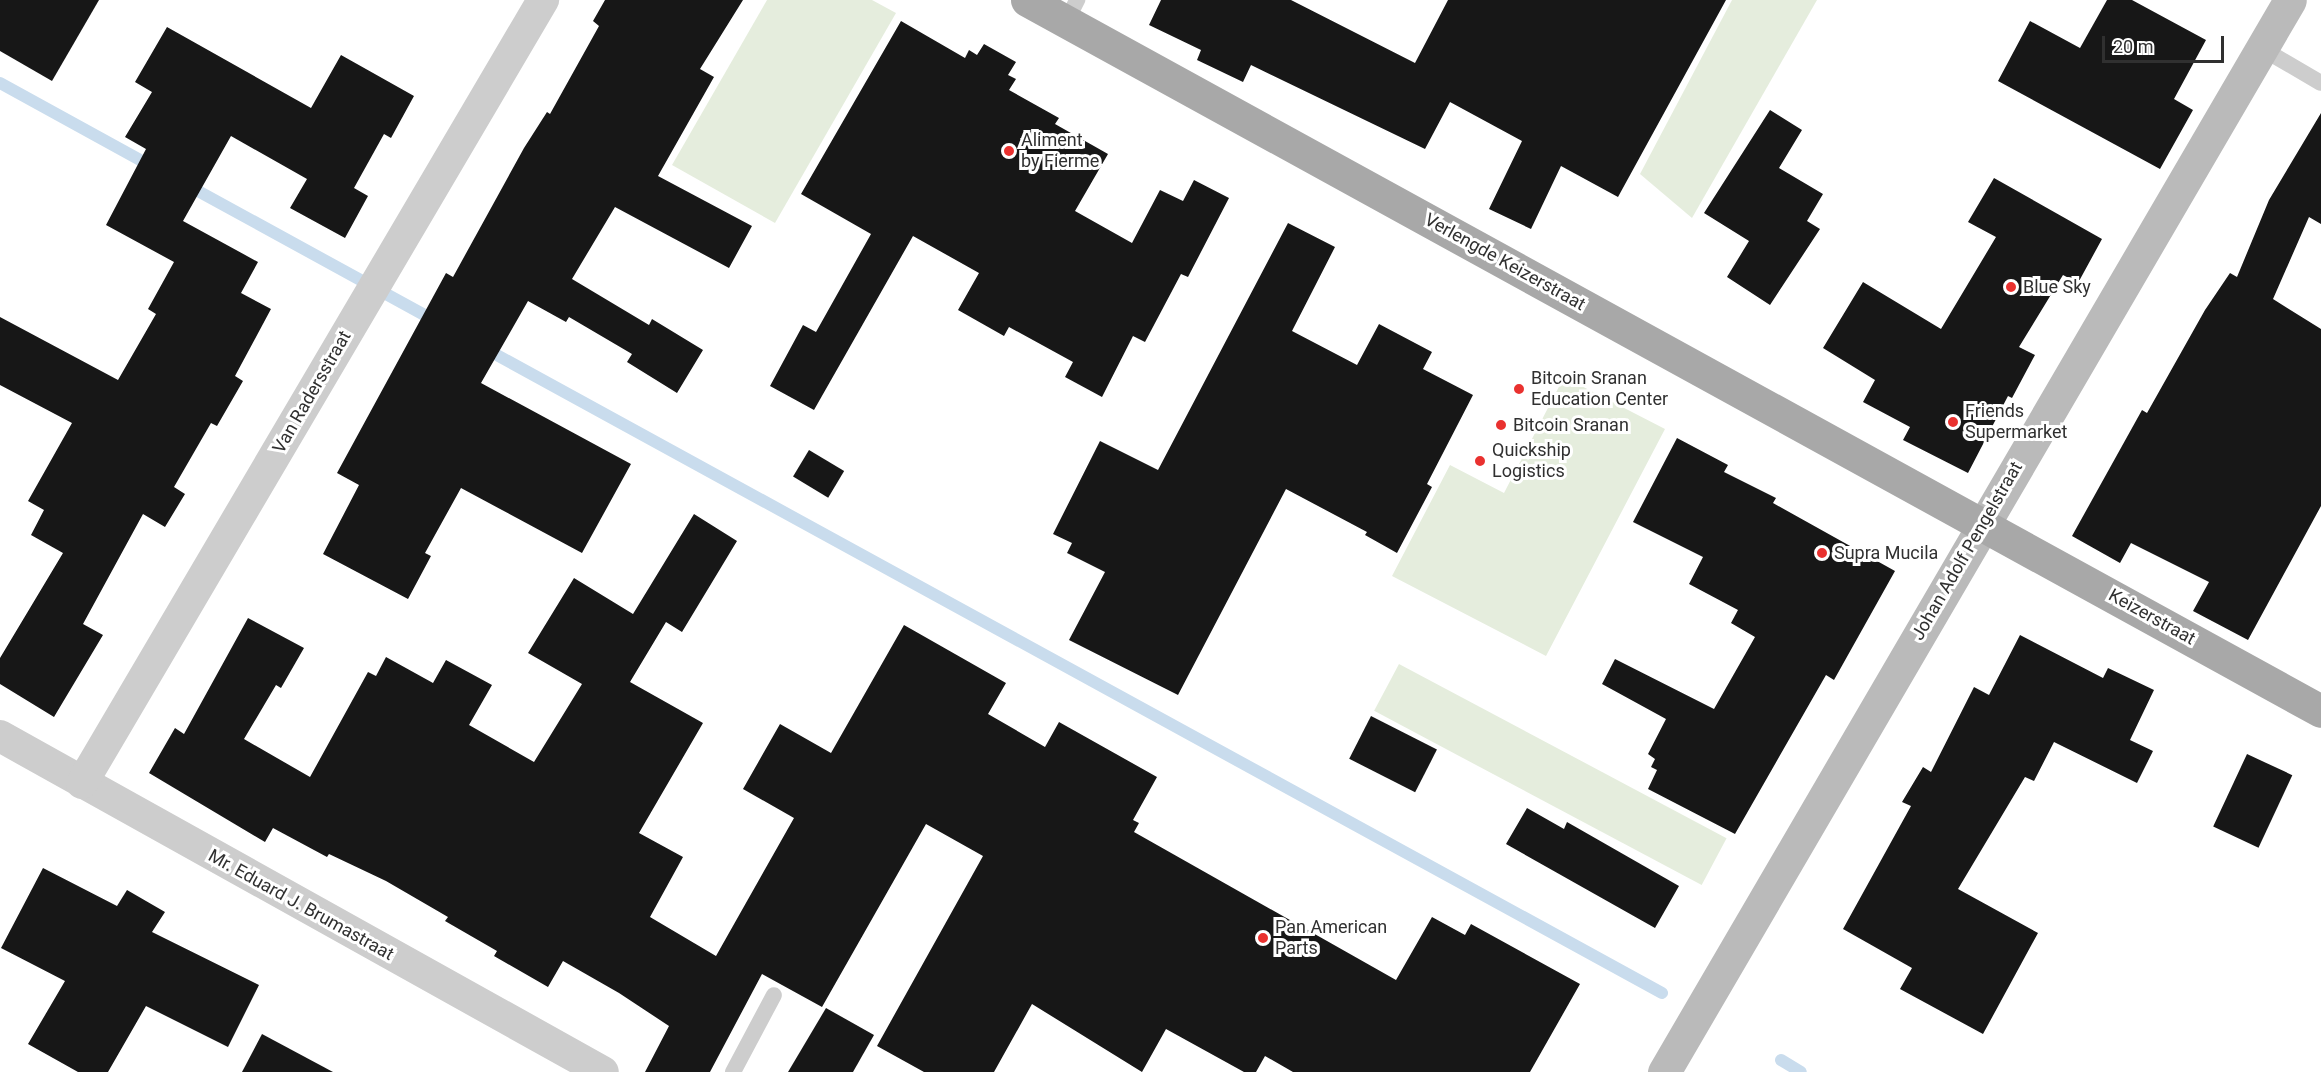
<!DOCTYPE html>
<style>
body{margin:0}
#map{position:relative;width:2321px;height:1072px;overflow:hidden;background:#fff;font-family:Roboto,sans-serif}
div>[style]{position:absolute}
.green>*{inset:0;background:#e5eddd;transform-origin:0 0}
.stream>*{height:12px;margin:-6px;padding:0 6px;transform-origin:6px;border-radius:6px;background:#c9dced}
.building>*{inset:0;background:#171717;transform-origin:0 0}
.service>*{height:16px;margin:-8px;padding:0 8px;transform-origin:8px;border-radius:8px;background:#cdcdcd}
.minor>*{height:32px;margin:-16px;padding:0 16px;transform-origin:16px;border-radius:16px;background:#cdcdcd}
.secondary>*{height:33px;margin:-16.5px;padding:0 16.5px;transform-origin:16.5px;border-radius:16.5px;background:#bababa}
.primary>*{height:33px;margin:-16.5px;padding:0 16.5px;transform-origin:16.5px;border-radius:16.5px;background:#a8a8a8}
.dots>*{width:16px;height:16px;translate:-50% -50%;box-sizing:border-box;border:3px solid #fff;border-radius:50%}
span{translate:-50% -50%;white-space:nowrap;text-align:center;line-height:1.15;-webkit-text-stroke:6px #fff;paint-order:stroke}
.poi-label{font-size:18px;color:#303030}
.left{translate:0 -50%;text-align:left}
.street-label{font-size:18px;color:#303030}
.scale{position:absolute;left:2102px;top:36px;width:122px;height:27px;box-sizing:border-box;border:3px solid #303030;border-top:0;padding-left:8px;font-size:18px;line-height:21px;white-space:nowrap;color:#303030;-webkit-text-stroke:4px #fff;paint-order:stroke}
</style>
<div id="map">
<div class="green">
<div style="clip-path:polygon(767px 0,872px 0,896px 13px,775px 223px,672px 165px)"></div>
<div style="clip-path:polygon(1732px 0,1817px 0,1692px 218px,1640px 174px)"></div>
<div style="clip-path:polygon(1564px 377px,1665px 429px,1546px 656px,1392px 576px,1450px 465px,1504px 493px)"></div>
<div style="left:1399px;top:664px;width:371px;height:53px;rotate:28deg"></div>
</div>
<div class="stream">
<div style="left:0;top:83px;width:175px;rotate:28.8deg"></div>
<div style="left:187px;top:185px;width:285px;rotate:28.7deg"></div>
<div style="left:484px;top:348px;width:1343px;rotate:28.7deg"></div>
<div style="left:1781px;top:1060px;width:23px;rotate:31deg"></div>
</div>
<div class="building">
<div style="clip-path:polygon(0 0,99px 0,52px 81px,0 51px)"></div>
<div style="clip-path:polygon(605px 0,743px 0,700px 69px,714px 77px,658px 176px,752px 226px,729px 268px,615px 207px,572px 279px,649px 325px,652px 319px,703px 350px,677px 393px,627px 362px,632px 354px,569px 317px,566px 322px,528px 301px,481px 383px,631px 464px,582px 553px,461px 488px,425px 553px,431px 556px,408px 599px,323px 554px,359px 485px,337px 473px,446px 273px,453px 277px,524px 148px,547px 112px,550px 114px,599px 26px,593px 21px)"></div>
<div style="clip-path:polygon(1161px 0,1291px 0,1415px 63px,1448px 0,1726px 0,1618px 197px,1561px 166px,1531px 229px,1489px 209px,1522px 141px,1450px 102px,1425px 149px,1251px 65px,1243px 82px,1197px 60px,1201px 50px,1149px 25px)"></div>
<div style="clip-path:polygon(2107px 0,2132px 0,2206px 40px,2174px 99px,2193px 110px,2160px 169px,1998px 81px,2030px 21px,2080px 48px)"></div>
<div style="clip-path:polygon(901px 21px,965px 58px,969px 50px,977px 55px,984px 44px,1016px 62px,1008px 75px,1016px 79px,1009px 90px,1059px 118px,1055px 124px,1108px 154px,1075px 211px,1132px 243px,1160px 190px,1183px 201px,1194px 180px,1229px 198px,1188px 277px,1181px 274px,1145px 342px,1133px 336px,1102px 397px,1065px 377px,1073px 362px,1009px 327px,1004px 336px,958px 310px,979px 273px,913px 236px,814px 410px,770px 386px,803px 325px,816px 332px,871px 234px,801px 194px)"></div>
<div style="clip-path:polygon(167px 27px,311px 108px,341px 55px,414px 96px,391px 138px,384px 134px,354px 188px,368px 196px,345px 238px,290px 208px,307px 179px,231px 136px,183px 221px,258px 262px,241px 293px,271px 309px,235px 376px,243px 381px,217px 426px,211px 423px,174px 487px,185px 494px,165px 527px,143px 514px,83px 624px,103px 635px,54px 717px,0 684px,0 658px,63px 553px,31px 535px,44px 510px,28px 501px,72px 423px,0 385px,0 317px,118px 380px,156px 314px,148px 309px,174px 262px,106px 225px,146px 149px,125px 137px,152px 92px,135px 82px)"></div>
<div style="clip-path:polygon(1770px 110px,1802px 130px,1779px 168px,1823px 194px,1807px 221px,1820px 229px,1770px 305px,1727px 277px,1749px 241px,1704px 213px)"></div>
<div style="clip-path:polygon(2321px 113px,2321px 224px,2309px 217px,2273px 299px,2321px 329px,2321px 506px,2248px 640px,2193px 611px,2209px 582px,2131px 543px,2120px 563px,2072px 536px,2142px 410px,2147px 413px,2205px 310px,2230px 273px,2237px 277px,2269px 200px)"></div>
<div style="clip-path:polygon(1994px 178px,2102px 239px,2078px 283px,2063px 275px,2019px 347px,2035px 355px,2012px 398px,2008px 396px,1968px 473px,1903px 440px,1910px 427px,1863px 402px,1875px 380px,1823px 348px,1863px 282px,1941px 329px,1996px 237px,1968px 222px)"></div>
<div style="clip-path:polygon(1288px 223px,1335px 247px,1292px 331px,1357px 365px,1379px 324px,1432px 352px,1423px 369px,1473px 395px,1427px 484px,1432px 487px,1397px 553px,1365px 535px,1367px 532px,1286px 489px,1178px 695px,1069px 640px,1105px 572px,1067px 553px,1072px 543px,1053px 534px,1100px 441px,1158px 470px)"></div>
<div style="clip-path:polygon(1677px 438px,1728px 465px,1724px 472px,1776px 498px,1773px 503px,1895px 571px,1834px 680px,1826px 675px,1735px 834px,1648px 789px,1657px 770px,1651px 767px,1655px 759px,1648px 754px,1666px 719px,1602px 684px,1615px 659px,1714px 709px,1755px 637px,1731px 623px,1738px 610px,1689px 584px,1703px 557px,1633px 522px)"></div>
<div style="left:809px;top:450px;width:41px;height:31px;rotate:31deg"></div>
<div style="clip-path:polygon(694px 514px,737px 541px,682px 632px,666px 622px,630px 682px,703px 723px,639px 833px,683px 857px,650px 917px,716px 956px,794px 818px,743px 789px,780px 724px,831px 753px,904px 625px,1006px 683px,988px 714px,1045px 747px,1059px 722px,1157px 777px,1133px 820px,1139px 823px,1134px 832px,1396px 980px,1432px 917px,1465px 935px,1471px 924px,1580px 984px,1530px 1072px,1293px 1072px,1265px 1056px,1256px 1072px,1244px 1072px,1166px 1029px,1142px 1072px,1032px 1004px,994px 1072px,924px 1072px,877px 1046px,983px 856px,926px 824px,822px 1007px,762px 974px,710px 1072px,645px 1072px,669px 1026px,619px 993px,563px 961px,548px 987px,494px 956px,497px 951px,445px 921px,448px 917px,386px 881px,329px 854px,327px 857px,273px 828px,265px 842px,149px 773px,175px 728px,184px 734px,248px 618px,304px 648px,281px 688px,276px 685px,244px 739px,310px 777px,368px 672px,376px 676px,386px 657px,433px 683px,446px 660px,492px 685px,469px 725px,534px 762px,582px 684px,528px 653px,574px 578px,633px 614px)"></div>
<div style="clip-path:polygon(2020px 635px,2103px 678px,2108px 668px,2154px 690px,2130px 740px,2153px 751px,2137px 783px,2054px 742px,2034px 781px,2025px 777px,1958px 889px,2038px 933px,1983px 1034px,1900px 989px,1912px 968px,1843px 929px,1911px 806px,1902px 802px,1923px 767px,1931px 772px,1974px 687px,1989px 695px)"></div>
<div style="left:1371px;top:716px;width:74px;height:48px;rotate:27deg"></div>
<div style="left:2247px;top:754px;width:50px;height:80px;rotate:25deg"></div>
<div style="clip-path:polygon(1527px 808px,1564px 829px,1567px 822px,1679px 886px,1655px 928px,1506px 844px)"></div>
<div style="clip-path:polygon(43px 868px,117px 906px,127px 890px,165px 912px,152px 932px,259px 985px,228px 1047px,146px 1006px,108px 1072px,78px 1072px,28px 1044px,65px 981px,1px 948px)"></div>
<div style="clip-path:polygon(826px 1008px,874px 1035px,853px 1072px,788px 1072px)"></div>
<div style="clip-path:polygon(262px 1034px,333px 1072px,242px 1072px)"></div>
</div>
<div class="service">
<div style="left:1066px;top:22px;width:25px;rotate:-63deg"></div>
<div style="left:2261px;top:48px;width:69px;rotate:30.3deg"></div>
<div style="left:733px;top:1072px;width:87px;rotate:-62deg"></div>
</div>
<div class="minor">
<div style="left:0;top:736px;width:690px;rotate:29.13deg"></div>
<div style="left:82px;top:783px;width:909px;rotate:-59.51deg"></div>
</div>
<div class="secondary">
<div style="left:1664px;top:1072px;width:1241px;rotate:-59.72deg"></div>
</div>
<div class="primary">
<div style="left:1027px;top:0;width:1476px;rotate:28.79deg"></div>
</div>
<div class="dots">
<div style="left:1009px;top:151px;background:#e9312f"></div>
<div style="left:2011px;top:287px;background:#e9312f"></div>
<div style="left:1519px;top:389px;background:#e9312f"></div>
<div style="left:1953px;top:422px;background:#e9312f"></div>
<div style="left:1501px;top:425px;background:#e9312f"></div>
<div style="left:1480px;top:461px;background:#e9312f"></div>
<div style="left:1822px;top:553px;background:#e9312f"></div>
<div style="left:1263px;top:938px;background:#e9312f"></div>
</div>
<div class="poi-label">
<span class="left" style="left:1021px;top:151px">Aliment<br>by Fierme</span>
<span class="left" style="left:2023px;top:287px">Blue Sky</span>
<span class="left" style="left:1531px;top:389px">Bitcoin Sranan<br>Education Center</span>
<span class="left" style="left:1965px;top:422px">Friends<br>Supermarket</span>
<span class="left" style="left:1513px;top:425px">Bitcoin Sranan</span>
<span class="left" style="left:1492px;top:461px">Quickship<br>Logistics</span>
<span class="left" style="left:1834px;top:553px">Supra Mucila</span>
<span class="left" style="left:1275px;top:938px">Pan American<br>Parts</span>
</div>
<div class="street-label">
<span style="left:1505px;top:262px;rotate:29deg">Verlengde Keizerstraat</span>
<span style="left:312px;top:392px;rotate:-60deg">Van Radersstraat</span>
<span style="left:1967px;top:551px;rotate:-60deg">Johan Adolf Pengelstraat</span>
<span style="left:2152px;top:617px;rotate:29deg">Keizerstraat</span>
<span style="left:301px;top:905px;rotate:29deg">Mr. Eduard J. Brumastraat</span>
</div>
<div class="scale">20 m</div>
</div>
